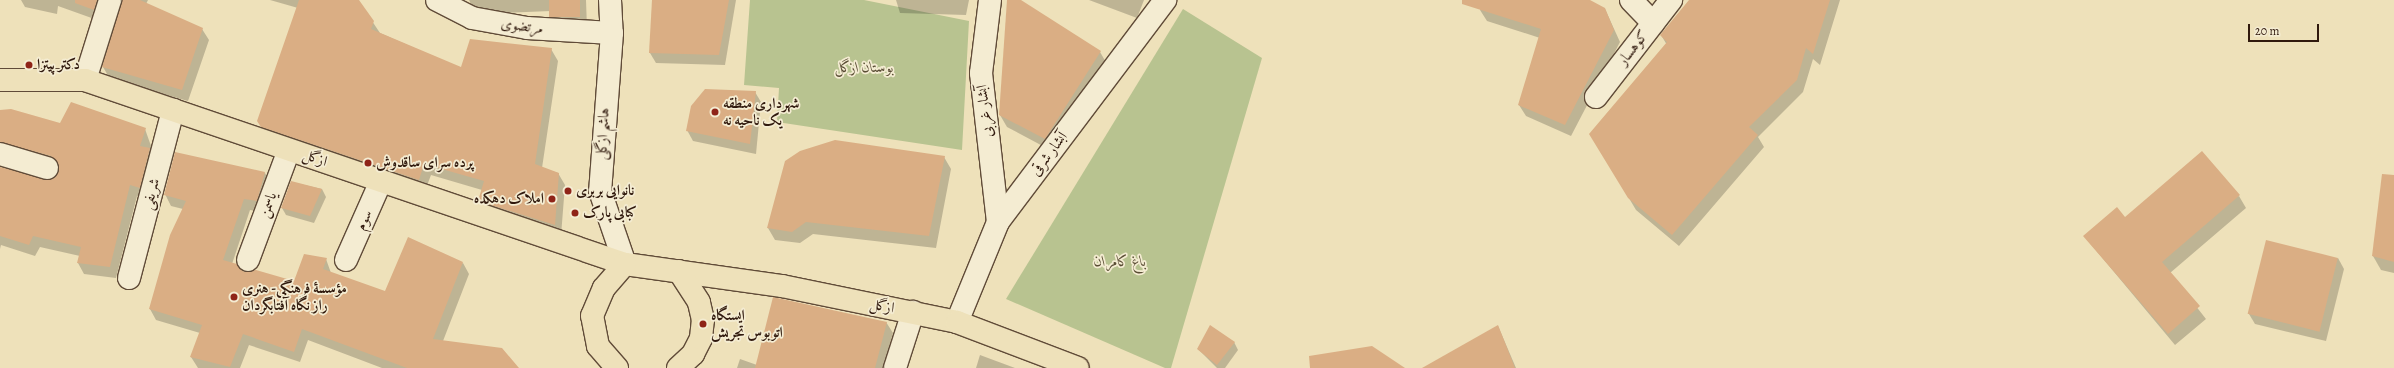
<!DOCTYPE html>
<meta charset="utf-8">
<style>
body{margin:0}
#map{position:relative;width:2394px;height:368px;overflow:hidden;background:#eee1ba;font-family:Alegreya,Amiri,serif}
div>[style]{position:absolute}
.green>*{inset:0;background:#b8c390}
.shadow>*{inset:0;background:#0003}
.building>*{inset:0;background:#daae84;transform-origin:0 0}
.roads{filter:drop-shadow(1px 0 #604b38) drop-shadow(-1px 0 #604b38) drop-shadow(0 1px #604b38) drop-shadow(0 -1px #604b38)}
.minor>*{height:22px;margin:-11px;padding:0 11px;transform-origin:11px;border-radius:11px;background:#f4ecd2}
.major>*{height:22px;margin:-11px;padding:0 11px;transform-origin:11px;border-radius:11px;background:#eee1ba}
.dots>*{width:11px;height:11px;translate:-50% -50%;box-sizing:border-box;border:2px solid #f4ecd2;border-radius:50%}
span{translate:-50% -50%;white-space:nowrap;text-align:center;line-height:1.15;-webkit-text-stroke:3.5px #f4ecd2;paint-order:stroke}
.street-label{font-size:15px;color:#30190d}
.poi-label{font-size:15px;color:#30190d;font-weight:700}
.left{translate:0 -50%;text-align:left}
.right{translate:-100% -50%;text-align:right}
.park-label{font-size:15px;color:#594c34;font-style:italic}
.scale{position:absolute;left:2248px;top:24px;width:71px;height:18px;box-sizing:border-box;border:2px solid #30190d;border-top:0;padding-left:5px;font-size:12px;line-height:14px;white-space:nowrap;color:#30190d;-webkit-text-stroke:3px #f4ecd2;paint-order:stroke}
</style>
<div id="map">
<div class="green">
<div style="clip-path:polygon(750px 0,864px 0,969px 21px,962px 150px,777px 122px,779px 88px,744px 85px)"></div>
<div style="clip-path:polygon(1183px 9px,1262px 58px,1171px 368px,1165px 368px,1006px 299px)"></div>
</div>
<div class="shadow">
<div style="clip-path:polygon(21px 0,117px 0,100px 21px,58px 6px,57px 14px,25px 7px)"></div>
<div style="clip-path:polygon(122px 0,148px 0,146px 4px,202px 29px,209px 40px,188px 101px,110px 79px,103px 67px)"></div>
<div style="clip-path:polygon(270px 0,358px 0,380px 33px,462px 69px,551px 49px,558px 61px,542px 168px,558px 173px,565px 185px,561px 236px,486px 212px,479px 201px,482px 190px,431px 175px,425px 191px,269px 138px,259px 121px,298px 8px)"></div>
<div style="clip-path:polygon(469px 0,586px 0,587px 28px,558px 29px,551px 11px,476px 14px)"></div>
<div style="clip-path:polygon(653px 0,736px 0,725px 65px,656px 63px,650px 53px)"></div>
<div style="clip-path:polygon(896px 0,969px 0,966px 15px,900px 13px)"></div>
<div style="clip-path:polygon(1008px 0,1019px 0,1100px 52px,1107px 64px,1052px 151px,1007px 127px,1000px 115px)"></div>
<div style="clip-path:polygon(1089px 0,1144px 0,1137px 18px)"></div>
<div style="clip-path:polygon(1483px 0,1588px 0,1605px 9px,1620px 42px,1571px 136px,1526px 116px,1519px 105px,1540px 38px,1487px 21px,1480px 10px)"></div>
<div style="clip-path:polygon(1690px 0,1840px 0,1820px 65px,1813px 59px,1803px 92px,1758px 137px,1764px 147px,1679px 246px,1636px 210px,1591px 134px,1667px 45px,1661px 35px)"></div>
<div style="clip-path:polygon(755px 92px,761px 102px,756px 154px,693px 141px,687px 130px)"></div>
<div style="clip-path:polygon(0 111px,60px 124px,145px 129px,156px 160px,146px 199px,137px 196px,116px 278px,84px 274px,78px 263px,80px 256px,40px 247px,35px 256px,1px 245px,0 249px,0 168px,44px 181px,57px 178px,59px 169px,10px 153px,0 156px)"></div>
<div style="clip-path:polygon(944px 157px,951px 169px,936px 248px,813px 234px,800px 243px,775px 240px,768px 228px)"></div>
<div style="clip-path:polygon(265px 173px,271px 184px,263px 212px,250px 210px,232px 264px,244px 273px,294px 282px,326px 259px,331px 273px,386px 293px,463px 263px,469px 274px,443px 341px,518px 368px,382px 368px,308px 340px,300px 362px,249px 345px,240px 368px,198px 368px,191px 357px,200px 333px,156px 320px,150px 309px,183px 209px,171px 206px,165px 194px)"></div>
<div style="clip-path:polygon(291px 182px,322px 189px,326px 197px,314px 223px,286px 215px,282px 208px)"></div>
<div style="clip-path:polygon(2394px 195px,2394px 273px,2381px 270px,2373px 256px)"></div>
<div style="clip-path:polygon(2239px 196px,2246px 208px,2170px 273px,2206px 319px,2175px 345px,2084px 236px)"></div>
<div style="clip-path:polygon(2338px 258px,2344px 269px,2326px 341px,2255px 324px,2249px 314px)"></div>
<div style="clip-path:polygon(886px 322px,893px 333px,883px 368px,737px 368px,740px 359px,757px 365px)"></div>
<div style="clip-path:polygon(1498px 326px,1516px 368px,1433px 368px)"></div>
<div style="clip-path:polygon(1234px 342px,1238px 350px,1225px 368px,1217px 368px,1198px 349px)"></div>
<div style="clip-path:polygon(980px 355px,1015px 368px,976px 368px)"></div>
</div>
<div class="building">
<div style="clip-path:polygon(75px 0,97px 0,94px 10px,75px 3px)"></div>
<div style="clip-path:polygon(122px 0,140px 0,203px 28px,182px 90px,102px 67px)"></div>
<div style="clip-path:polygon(299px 0,359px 0,374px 21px,371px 29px,461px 67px,470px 39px,552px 48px,535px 164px,559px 173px,555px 225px,478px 201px,484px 181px,424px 164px,419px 180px,261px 127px,257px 121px)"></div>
<div style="left:549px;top:0;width:31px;height:17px"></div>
<div style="clip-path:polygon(652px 0,729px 0,719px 55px,649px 53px)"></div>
<div style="clip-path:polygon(1007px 0,1021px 0,1101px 51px,1045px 139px,999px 115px)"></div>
<div style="clip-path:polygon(1462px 0,1590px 0,1605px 8px,1614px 30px,1565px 125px,1518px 105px,1541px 29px,1462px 4px)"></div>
<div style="clip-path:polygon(1689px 0,1830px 0,1813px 54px,1806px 48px,1797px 80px,1749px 127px,1758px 135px,1672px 235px,1628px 198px,1589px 134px,1667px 42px,1660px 35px)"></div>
<div style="clip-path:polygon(705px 89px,756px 91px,750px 144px,686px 131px,691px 106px)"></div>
<div style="clip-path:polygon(71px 102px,146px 128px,140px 146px,150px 148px,140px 188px,130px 185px,110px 267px,77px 263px,81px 247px,33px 236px,29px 245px,0 236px,0 167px,50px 180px,56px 177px,59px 165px,51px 156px,0 142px,0 110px,11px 109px,60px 123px)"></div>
<div style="clip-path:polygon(835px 140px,945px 156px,929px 236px,806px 222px,792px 232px,767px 228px,785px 161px,800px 151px)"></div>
<div style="clip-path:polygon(2202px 151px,2240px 195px,2162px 262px,2200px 306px,2168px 334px,2083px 236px,2117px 207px,2125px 217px)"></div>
<div style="clip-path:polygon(175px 152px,265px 172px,257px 201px,244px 199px,223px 260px,237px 264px,244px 272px,256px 270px,294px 281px,304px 254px,327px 258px,323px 269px,385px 291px,408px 237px,463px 262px,433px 339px,502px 348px,519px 368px,407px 368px,302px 329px,294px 352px,243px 334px,230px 367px,190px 357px,202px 325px,149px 309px,170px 235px,186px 201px,164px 195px)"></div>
<div style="clip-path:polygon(2382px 174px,2394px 175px,2394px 262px,2372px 256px)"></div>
<div style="clip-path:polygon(291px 181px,322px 189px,310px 216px,281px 208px)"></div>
<div style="left:2266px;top:240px;width:74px;height:76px;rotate:14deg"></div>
<div style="clip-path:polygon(773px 297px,887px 322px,875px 368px,755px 368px)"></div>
<div style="clip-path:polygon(1210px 325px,1235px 342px,1217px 365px,1197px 349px)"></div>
<div style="clip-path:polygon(1498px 325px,1515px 368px,1422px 368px)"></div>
<div style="clip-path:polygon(1372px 346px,1405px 368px,1310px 368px,1309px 356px)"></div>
</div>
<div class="roads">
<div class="minor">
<div style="left:437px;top:0;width:39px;rotate:27deg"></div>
<div style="left:472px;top:18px;width:56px;rotate:10.3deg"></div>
<div style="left:527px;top:28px;width:85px;rotate:3.4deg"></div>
<div style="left:610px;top:0;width:33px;rotate:87deg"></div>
<div style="left:612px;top:33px;width:158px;rotate:94.3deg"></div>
<div style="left:600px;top:191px;width:77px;rotate:71.1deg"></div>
<div style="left:990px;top:0;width:74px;rotate:97deg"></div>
<div style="left:981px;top:73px;width:150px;rotate:83.5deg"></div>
<div style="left:1631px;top:0;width:32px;rotate:46deg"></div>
<div style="left:85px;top:80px;width:84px;rotate:-72.6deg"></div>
<div style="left:1596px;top:97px;width:123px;rotate:-52.3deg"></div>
<div style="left:0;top:154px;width:49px;rotate:16.6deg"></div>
<div style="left:248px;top:260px;width:117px;rotate:-69.6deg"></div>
<div style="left:346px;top:260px;width:86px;rotate:-66.1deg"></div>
<div style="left:129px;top:278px;width:174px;rotate:-75.3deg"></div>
<div style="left:957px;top:322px;width:108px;rotate:-67.7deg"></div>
<div style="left:998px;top:222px;width:278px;rotate:-53deg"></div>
<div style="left:895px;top:368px;width:59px;rotate:-72.2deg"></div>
</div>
<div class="major">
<div style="left:0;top:80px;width:85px"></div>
<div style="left:85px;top:80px;width:570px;rotate:18.82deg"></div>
<div style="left:625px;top:264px;width:159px;rotate:8deg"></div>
<div style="left:782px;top:286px;width:179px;rotate:11.6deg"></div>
<div style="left:957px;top:322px;width:129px;rotate:20.8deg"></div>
<div style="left:617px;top:368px;width:29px;rotate:-131deg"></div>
<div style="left:598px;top:346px;width:31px;rotate:-101deg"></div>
<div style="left:592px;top:316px;width:30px;rotate:-67deg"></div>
<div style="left:604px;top:288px;width:32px;rotate:-49deg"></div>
<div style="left:678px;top:368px;width:21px;rotate:-43deg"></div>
<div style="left:693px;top:354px;width:18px;rotate:-63deg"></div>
<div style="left:701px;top:338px;width:18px;rotate:-84deg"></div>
<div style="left:703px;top:320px;width:18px;rotate:-103deg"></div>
<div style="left:699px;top:302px;width:37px;rotate:-123deg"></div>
</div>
</div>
<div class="dots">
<div style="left:29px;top:65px;background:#8f2418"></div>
<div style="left:715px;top:112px;background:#8f2418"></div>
<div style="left:368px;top:163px;background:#8f2418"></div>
<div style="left:568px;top:191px;background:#8f2418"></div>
<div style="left:552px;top:199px;background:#8f2418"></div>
<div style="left:575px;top:213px;background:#8f2418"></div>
<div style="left:234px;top:297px;background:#8f2418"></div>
<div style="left:703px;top:324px;background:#8f2418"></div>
</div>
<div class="street-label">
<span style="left:522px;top:26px;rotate:8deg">مرتضوی</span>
<span style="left:1633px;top:48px;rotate:-52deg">کوهسار</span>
<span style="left:985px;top:111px;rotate:-97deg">آبشار غربی</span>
<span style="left:603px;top:134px;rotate:-87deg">هاشم ازگلی</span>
<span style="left:1049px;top:154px;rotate:-53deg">آبشار شرقی</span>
<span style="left:315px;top:158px;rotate:19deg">ازگل</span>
<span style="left:151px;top:194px;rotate:-75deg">شریفی</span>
<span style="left:268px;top:205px;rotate:-70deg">یاسمن</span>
<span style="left:364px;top:220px;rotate:-66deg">سوم</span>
<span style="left:882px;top:306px;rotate:11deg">ازگل</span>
</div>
<div class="poi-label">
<span class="left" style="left:37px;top:65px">دکتر پیتزا</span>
<span class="left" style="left:723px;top:112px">شهرداری منطقه<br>یک ناحیه نه</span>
<span class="left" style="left:376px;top:163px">پرده سرای ساقدوش</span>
<span class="left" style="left:576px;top:191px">نانوایی بربری</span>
<span class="right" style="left:544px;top:199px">املاک دهکده</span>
<span class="left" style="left:583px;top:213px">کبابی پارک</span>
<span class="left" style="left:242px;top:297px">مؤسسۀ فرهنگی- هنری<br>راز نگاه آفتابگردان</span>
<span class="left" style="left:711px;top:324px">ایستگاه<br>اتوبوس تجریش</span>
</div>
<div class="park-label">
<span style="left:864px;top:68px">بوستان ازگل</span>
<span style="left:1120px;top:262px">باغ کامران</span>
</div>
<div class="scale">20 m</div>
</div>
